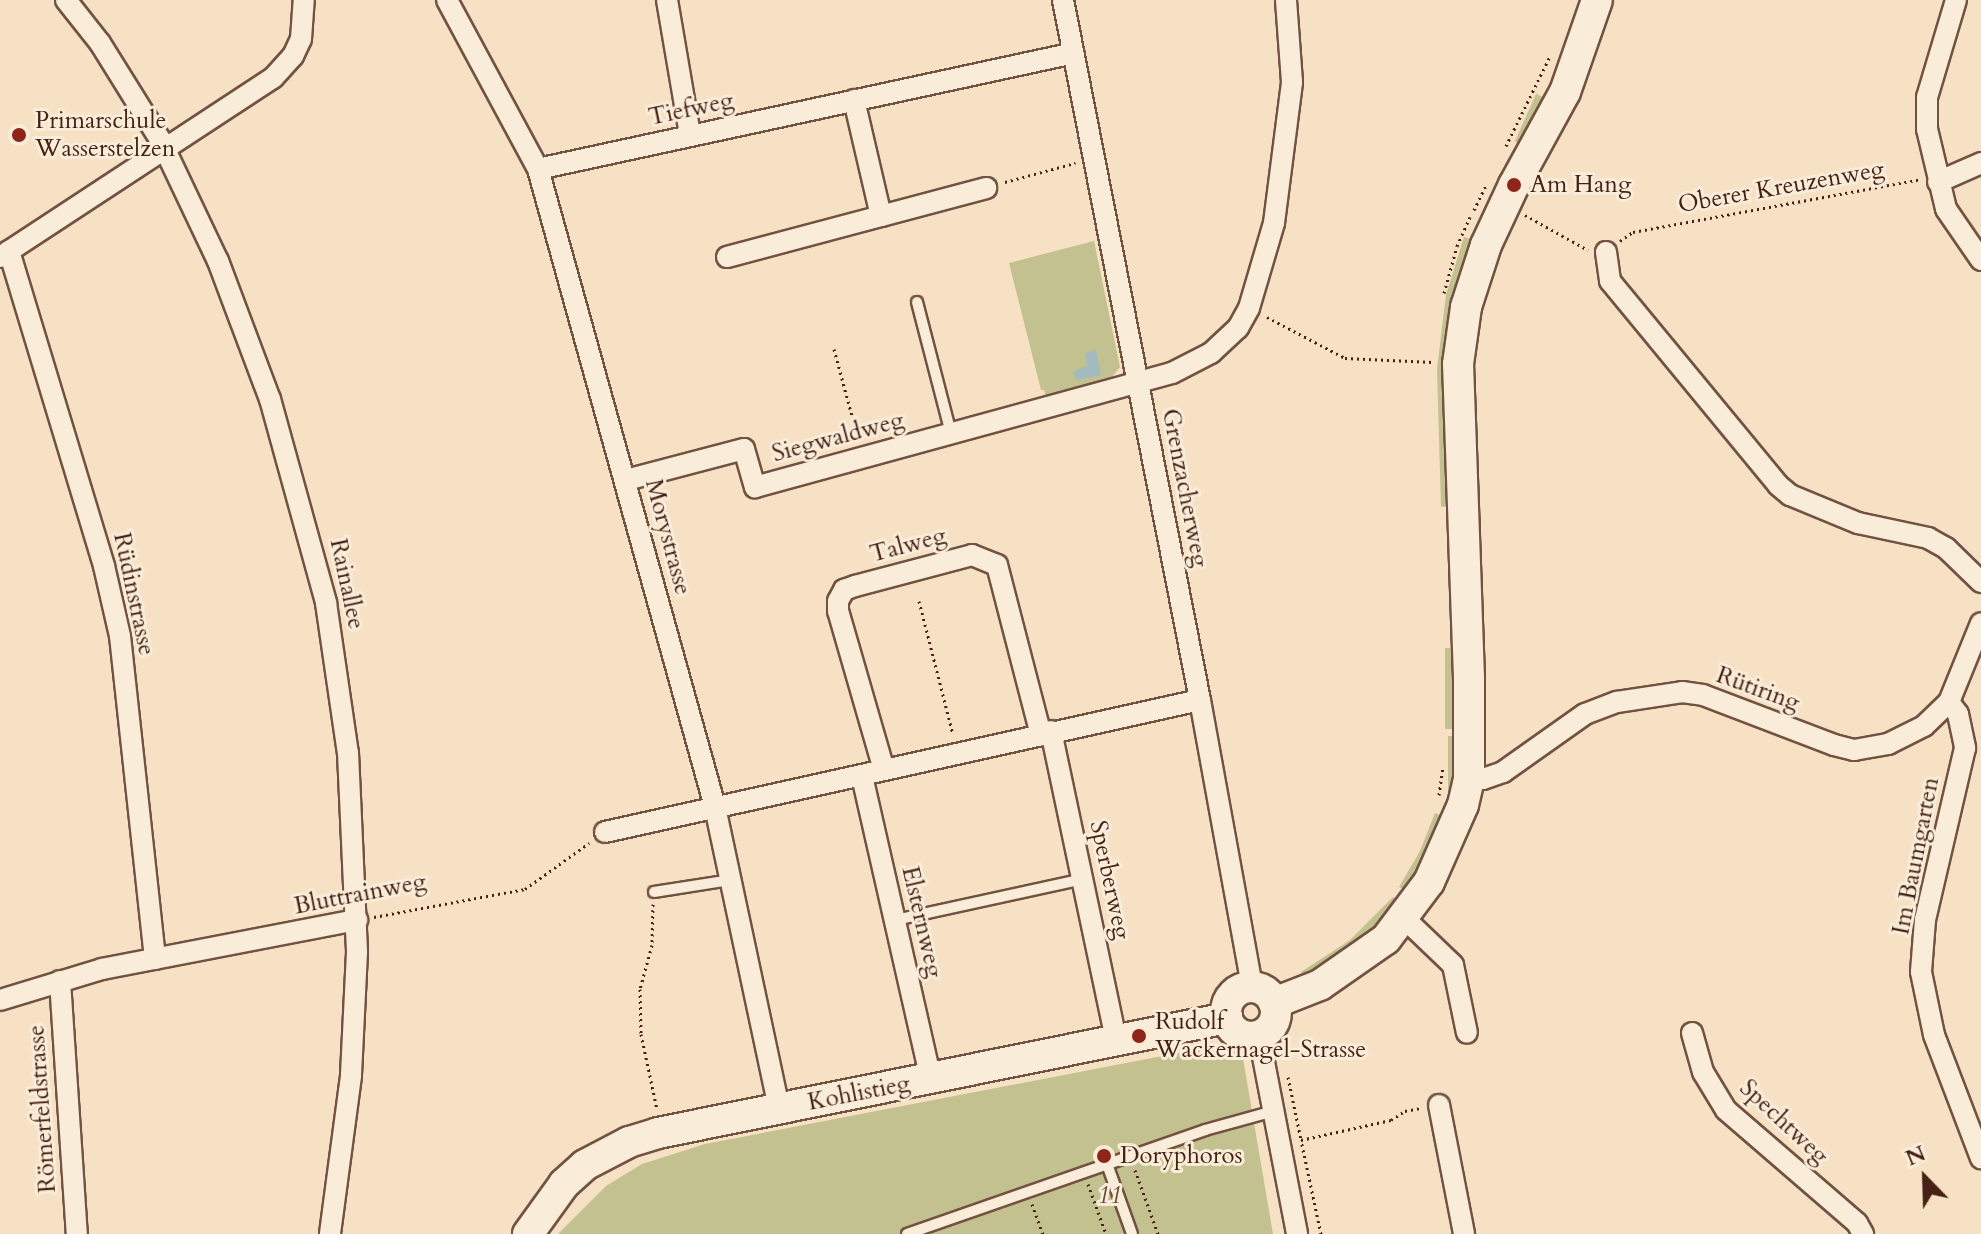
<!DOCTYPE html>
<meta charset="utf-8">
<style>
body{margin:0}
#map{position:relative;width:1981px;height:1234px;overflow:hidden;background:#f6e1c4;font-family:Cardo,serif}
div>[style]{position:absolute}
.green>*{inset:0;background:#c3c18f;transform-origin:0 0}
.water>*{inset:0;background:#a2bbbf}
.path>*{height:3px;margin-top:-1.5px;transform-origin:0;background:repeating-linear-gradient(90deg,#462215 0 2px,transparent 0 6px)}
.roads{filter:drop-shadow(2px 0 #725241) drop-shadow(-2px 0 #725241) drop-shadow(0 2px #725241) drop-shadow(0 -2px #725241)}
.lane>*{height:10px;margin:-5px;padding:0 5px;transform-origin:5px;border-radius:5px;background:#f9ecd9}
.street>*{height:20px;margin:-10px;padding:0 10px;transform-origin:10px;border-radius:10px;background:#f9ecd9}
.secondary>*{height:30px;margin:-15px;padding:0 15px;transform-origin:15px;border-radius:15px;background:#f9ecd9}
.secondary>.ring{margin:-15px;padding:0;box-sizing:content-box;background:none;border:30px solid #f9ecd9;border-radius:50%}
.dots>*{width:22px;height:22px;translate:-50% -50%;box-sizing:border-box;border:4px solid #f9ecd9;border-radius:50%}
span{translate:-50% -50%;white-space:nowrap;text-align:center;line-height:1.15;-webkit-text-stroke:6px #f9ecd9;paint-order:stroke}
.street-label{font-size:24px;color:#462215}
.poi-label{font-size:24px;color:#462215}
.left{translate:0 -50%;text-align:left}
.park-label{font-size:24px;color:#654a34;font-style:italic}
.north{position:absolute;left:1885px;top:1138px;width:80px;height:80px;-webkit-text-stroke:6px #f9ecd9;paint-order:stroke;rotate:337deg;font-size:22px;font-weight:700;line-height:32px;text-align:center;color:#462215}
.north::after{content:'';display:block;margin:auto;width:28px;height:36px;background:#462215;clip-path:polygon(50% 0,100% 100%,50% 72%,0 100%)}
</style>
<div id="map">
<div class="green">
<div style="left:1536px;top:94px;width:10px;height:52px;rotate:24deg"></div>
<div style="clip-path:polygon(1464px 237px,1471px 239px,1456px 295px,1450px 506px,1441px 507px,1437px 369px,1446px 295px)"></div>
<div style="clip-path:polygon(1094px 241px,1120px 367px,1105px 386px,1048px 402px,1044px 390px,1041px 390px,1009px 263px)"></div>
<div style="left:1445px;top:648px;width:10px;height:81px"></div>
<div style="left:1448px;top:736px;width:9px;height:57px"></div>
<div style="clip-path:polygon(1435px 813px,1445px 817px,1408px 891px,1399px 887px,1420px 851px)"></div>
<div style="clip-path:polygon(1393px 897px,1401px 904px,1392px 919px,1304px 981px,1301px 972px,1350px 940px)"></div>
<div style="clip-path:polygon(1240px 1041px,1273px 1234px,558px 1234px,606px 1186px,642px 1164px,705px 1144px)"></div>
</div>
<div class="water">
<div style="clip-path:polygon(1096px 350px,1101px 375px,1076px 380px,1074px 371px,1087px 366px,1085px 353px)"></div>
</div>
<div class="path">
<div style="left:1506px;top:146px;width:100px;rotate:-63.9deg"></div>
<div style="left:1005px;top:182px;width:73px;rotate:-15.2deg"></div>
<div style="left:1474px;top:210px;width:28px;rotate:-64deg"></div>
<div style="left:1525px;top:215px;width:72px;rotate:29.1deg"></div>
<div style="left:1620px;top:241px;width:16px;rotate:-35deg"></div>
<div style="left:1633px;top:232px;width:293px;rotate:-10.4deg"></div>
<div style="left:1444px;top:293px;width:49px;rotate:-74.5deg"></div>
<div style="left:1457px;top:246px;width:32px;rotate:-66deg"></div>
<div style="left:1267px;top:317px;width:88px;rotate:27.7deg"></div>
<div style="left:1345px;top:358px;width:88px;rotate:2.6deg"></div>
<div style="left:834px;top:349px;width:92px;rotate:74.9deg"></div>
<div style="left:919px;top:601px;width:137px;rotate:75.7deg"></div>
<div style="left:1439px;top:795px;width:28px;rotate:-82deg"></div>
<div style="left:653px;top:904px;width:41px;rotate:91.4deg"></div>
<div style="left:652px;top:945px;width:46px;rotate:105.3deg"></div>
<div style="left:640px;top:989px;width:45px;rotate:88.7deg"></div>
<div style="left:641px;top:1034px;width:77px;rotate:78deg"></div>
<div style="left:374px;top:917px;width:154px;rotate:-10.5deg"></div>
<div style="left:525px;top:889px;width:79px;rotate:-35.7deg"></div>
<div style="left:1288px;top:1077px;width:64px;rotate:78.3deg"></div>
<div style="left:1135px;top:1170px;width:68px;rotate:70.2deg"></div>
<div style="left:1088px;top:1184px;width:53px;rotate:70.2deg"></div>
<div style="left:1032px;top:1204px;width:32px;rotate:70deg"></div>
<div style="left:1321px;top:1234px;width:96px;rotate:-102deg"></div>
<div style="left:1301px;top:1140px;width:92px;rotate:-12.5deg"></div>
<div style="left:1391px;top:1120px;width:17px;rotate:-33deg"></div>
<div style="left:1405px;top:1111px;width:15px;rotate:-11deg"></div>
</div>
<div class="roads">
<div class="lane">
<div style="left:917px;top:302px;width:135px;rotate:75.5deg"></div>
<div style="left:654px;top:892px;width:78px;rotate:-8.9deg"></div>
<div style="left:895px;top:920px;width:192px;rotate:-12.3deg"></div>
<div style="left:1107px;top:1164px;width:74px;rotate:70.3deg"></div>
<div style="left:907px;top:1234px;width:316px;rotate:-19.2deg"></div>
<div style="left:1205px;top:1130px;width:72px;rotate:-15.4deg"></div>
</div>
<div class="street">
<div style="left:66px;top:0;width:55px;rotate:51.7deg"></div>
<div style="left:100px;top:43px;width:115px;rotate:58.1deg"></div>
<div style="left:161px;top:141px;width:133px;rotate:64.6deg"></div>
<div style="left:218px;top:261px;width:147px;rotate:69.4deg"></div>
<div style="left:270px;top:399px;width:212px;rotate:74.6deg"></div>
<div style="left:326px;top:603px;width:152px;rotate:81.7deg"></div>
<div style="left:348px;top:753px;width:199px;rotate:87.4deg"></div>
<div style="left:357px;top:952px;width:124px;rotate:92.8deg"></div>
<div style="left:351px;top:1076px;width:159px;rotate:97.6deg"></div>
<div style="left:447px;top:0;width:192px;rotate:61.7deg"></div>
<div style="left:538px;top:169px;width:662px;rotate:74.49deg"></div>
<div style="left:715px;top:807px;width:308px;rotate:78deg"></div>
<div style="left:667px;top:0;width:137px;rotate:80.3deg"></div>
<div style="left:1063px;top:0;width:713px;rotate:78.93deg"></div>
<div style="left:1200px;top:700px;width:292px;rotate:79.7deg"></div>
<div style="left:1956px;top:0;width:101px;rotate:106.6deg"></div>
<div style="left:1927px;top:97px;width:32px;rotate:90deg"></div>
<div style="left:1927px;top:129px;width:82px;rotate:76.6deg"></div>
<div style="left:1946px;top:209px;width:62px;rotate:55.5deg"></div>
<div style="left:538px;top:169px;width:548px;rotate:-12.21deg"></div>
<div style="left:1938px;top:182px;width:47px;rotate:-23.8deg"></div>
<div style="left:881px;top:216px;width:109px;rotate:-14.9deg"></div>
<div style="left:9px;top:251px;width:329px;rotate:73.2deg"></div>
<div style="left:104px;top:566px;width:72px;rotate:77.1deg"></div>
<div style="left:120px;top:636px;width:325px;rotate:83.8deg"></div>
<div style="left:1606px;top:252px;width:29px;rotate:82deg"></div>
<div style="left:1610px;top:281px;width:264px;rotate:50.5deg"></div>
<div style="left:1778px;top:485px;width:16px;rotate:40deg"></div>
<div style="left:1790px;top:495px;width:74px;rotate:22.4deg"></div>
<div style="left:1858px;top:523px;width:72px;rotate:12.1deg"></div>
<div style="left:1928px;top:538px;width:21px;rotate:29deg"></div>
<div style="left:1946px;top:548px;width:49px;rotate:44.2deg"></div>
<div style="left:0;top:257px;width:326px;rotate:-33.3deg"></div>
<div style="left:273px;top:78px;width:30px;rotate:-48deg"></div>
<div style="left:293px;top:56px;width:19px;rotate:-65deg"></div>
<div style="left:301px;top:39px;width:39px;rotate:-86deg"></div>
<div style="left:727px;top:257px;width:159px;rotate:-14.9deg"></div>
<div style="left:881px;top:216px;width:119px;rotate:-103.1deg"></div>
<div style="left:626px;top:480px;width:122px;rotate:-14.7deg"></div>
<div style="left:744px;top:449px;width:40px;rotate:74deg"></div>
<div style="left:755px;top:487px;width:432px;rotate:-15.3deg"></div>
<div style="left:1172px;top:373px;width:44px;rotate:-27.1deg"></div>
<div style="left:1211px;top:353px;width:37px;rotate:-43deg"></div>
<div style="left:1238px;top:328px;width:23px;rotate:-61deg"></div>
<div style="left:1249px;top:308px;width:89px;rotate:-73.6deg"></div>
<div style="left:1274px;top:223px;width:142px;rotate:-82.7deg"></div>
<div style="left:1292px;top:82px;width:82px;rotate:-94.2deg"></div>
<div style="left:1949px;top:702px;width:15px;rotate:53deg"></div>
<div style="left:1958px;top:714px;width:35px;rotate:78deg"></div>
<div style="left:1965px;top:748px;width:177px;rotate:103.1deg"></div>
<div style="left:1925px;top:920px;width:52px;rotate:94.4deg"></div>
<div style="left:1921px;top:972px;width:64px;rotate:78.3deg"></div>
<div style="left:1934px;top:1035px;width:132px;rotate:69.1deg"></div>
<div style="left:1051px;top:731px;width:316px;rotate:78.1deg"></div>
<div style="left:884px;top:770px;width:166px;rotate:-106.1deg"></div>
<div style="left:838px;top:611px;width:10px;rotate:-90deg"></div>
<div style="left:838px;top:601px;width:13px;rotate:-61deg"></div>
<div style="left:844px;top:590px;width:12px;rotate:-20deg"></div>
<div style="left:855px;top:586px;width:121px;rotate:-14.8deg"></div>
<div style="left:972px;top:555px;width:27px;rotate:22deg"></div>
<div style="left:997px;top:565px;width:176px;rotate:75.5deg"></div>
<div style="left:862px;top:776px;width:311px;rotate:77.2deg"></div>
<div style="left:1469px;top:779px;width:14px"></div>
<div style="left:1483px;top:779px;width:21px;rotate:-19deg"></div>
<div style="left:1503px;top:772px;width:100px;rotate:-35.3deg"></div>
<div style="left:1585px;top:714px;width:34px;rotate:-21deg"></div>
<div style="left:1617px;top:702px;width:66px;rotate:-8.7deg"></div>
<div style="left:1682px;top:692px;width:21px;rotate:8deg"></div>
<div style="left:1703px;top:695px;width:140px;rotate:20.9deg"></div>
<div style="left:1834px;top:745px;width:21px;rotate:14deg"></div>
<div style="left:1854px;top:750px;width:35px;rotate:-10deg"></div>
<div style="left:1888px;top:744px;width:40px;rotate:-26.6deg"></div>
<div style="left:1924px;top:726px;width:35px;rotate:-44deg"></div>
<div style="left:1949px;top:702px;width:85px;rotate:-67.9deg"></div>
<div style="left:605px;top:832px;width:609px;rotate:-12.51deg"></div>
<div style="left:1404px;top:918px;width:68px;rotate:43.8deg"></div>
<div style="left:1453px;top:965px;width:69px;rotate:78.4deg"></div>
<div style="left:60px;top:981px;width:254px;rotate:86.2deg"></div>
<div style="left:0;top:1000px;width:107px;rotate:-16.9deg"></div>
<div style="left:102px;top:969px;width:260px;rotate:-10.9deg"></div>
<div style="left:1692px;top:1033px;width:41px;rotate:74.2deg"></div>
<div style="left:1703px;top:1072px;width:44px;rotate:58.8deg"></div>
<div style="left:1726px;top:1110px;width:173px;rotate:40.8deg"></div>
<div style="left:1857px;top:1223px;width:13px;rotate:61deg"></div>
<div style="left:1259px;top:1036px;width:202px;rotate:79.1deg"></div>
<div style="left:1439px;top:1105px;width:131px;rotate:79deg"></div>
</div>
<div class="secondary">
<div class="ring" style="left:1226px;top:987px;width:20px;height:20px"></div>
<div style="left:1274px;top:1003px;width:49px;rotate:-21.4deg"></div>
<div style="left:1320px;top:985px;width:80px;rotate:-34.9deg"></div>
<div style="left:1386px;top:939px;width:71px;rotate:-53deg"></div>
<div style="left:1429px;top:882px;width:84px;rotate:-66.2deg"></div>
<div style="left:1463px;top:805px;width:27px;rotate:-77deg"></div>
<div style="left:1469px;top:779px;width:101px;rotate:-90deg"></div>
<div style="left:1469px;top:678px;width:314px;rotate:-92deg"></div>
<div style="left:1458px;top:364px;width:58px;rotate:-82deg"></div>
<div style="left:1466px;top:307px;width:65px;rotate:-72.1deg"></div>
<div style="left:1486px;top:245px;width:66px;rotate:-65deg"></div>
<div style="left:1514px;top:185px;width:106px;rotate:-61.3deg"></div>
<div style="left:1565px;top:92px;width:97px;rotate:-70.8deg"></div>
<div style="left:528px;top:1234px;width:62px;rotate:-54.2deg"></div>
<div style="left:564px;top:1184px;width:28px;rotate:-42deg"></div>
<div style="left:585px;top:1165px;width:50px;rotate:-27.6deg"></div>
<div style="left:629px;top:1142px;width:30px;rotate:-17deg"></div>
<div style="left:658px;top:1133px;width:581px;rotate:-11.43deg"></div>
</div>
</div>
<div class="dots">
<div style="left:19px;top:135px;background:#8f2418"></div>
<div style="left:1514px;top:185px;background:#8f2418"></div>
<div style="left:1139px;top:1036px;background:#8f2418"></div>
<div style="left:1104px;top:1156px;background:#8f2418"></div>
</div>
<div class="street-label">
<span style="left:691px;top:109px;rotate:-12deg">Tiefweg</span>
<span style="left:1781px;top:187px;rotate:-10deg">Oberer Kreuzenweg</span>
<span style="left:838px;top:437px;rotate:-15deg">Siegwaldweg</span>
<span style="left:1185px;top:488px;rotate:79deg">Grenzacherweg</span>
<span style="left:668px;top:537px;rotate:75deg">Morystrasse</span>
<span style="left:908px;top:545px;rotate:-15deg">Talweg</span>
<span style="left:347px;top:584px;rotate:78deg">Rainallee</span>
<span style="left:134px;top:594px;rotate:78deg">Rüdinstrasse</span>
<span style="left:1758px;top:689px;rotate:20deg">Rütiring</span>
<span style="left:1916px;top:856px;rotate:-79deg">Im Baumgarten</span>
<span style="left:1110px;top:880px;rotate:78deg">Sperberweg</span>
<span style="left:360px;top:894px;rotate:-11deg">Bluttrainweg</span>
<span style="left:922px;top:922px;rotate:77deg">Elsternweg</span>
<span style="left:859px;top:1093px;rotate:-11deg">Kohlistieg</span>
<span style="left:42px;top:1109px;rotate:-94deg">Römerfeldstrasse</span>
<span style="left:1784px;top:1122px;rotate:43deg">Spechtweg</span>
</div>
<div class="poi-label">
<span class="left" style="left:35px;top:135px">Primarschule<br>Wasserstelzen</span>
<span class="left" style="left:1530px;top:185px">Am Hang</span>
<span class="left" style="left:1155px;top:1036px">Rudolf<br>Wackernagel-Strasse</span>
<span class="left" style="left:1120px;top:1156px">Doryphoros</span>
</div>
<div class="park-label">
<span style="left:1109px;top:1196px">11</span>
</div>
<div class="north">N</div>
</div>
